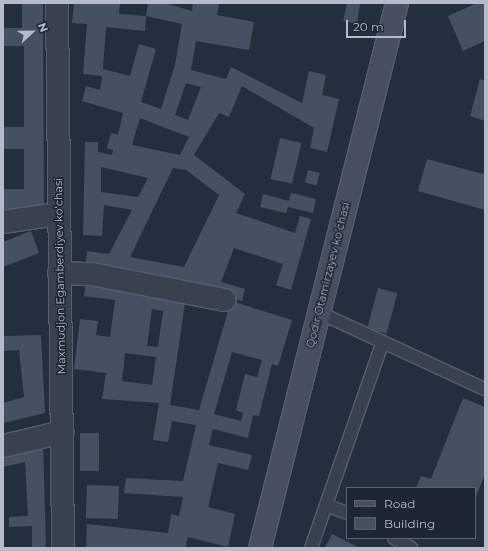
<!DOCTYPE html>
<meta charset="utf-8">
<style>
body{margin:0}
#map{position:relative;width:488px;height:551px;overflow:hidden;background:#242f3e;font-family:Montserrat,sans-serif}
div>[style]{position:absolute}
.building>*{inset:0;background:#455162;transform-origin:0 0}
.roads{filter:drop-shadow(1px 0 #565f6c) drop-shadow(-1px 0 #565f6c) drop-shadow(0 1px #565f6c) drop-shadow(0 -1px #565f6c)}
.service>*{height:12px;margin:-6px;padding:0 6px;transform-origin:6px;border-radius:6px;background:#38414e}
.minor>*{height:22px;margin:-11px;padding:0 11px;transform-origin:11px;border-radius:11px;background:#38414e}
.tertiary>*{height:22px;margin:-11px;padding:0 11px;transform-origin:11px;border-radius:11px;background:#38414e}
.secondary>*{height:22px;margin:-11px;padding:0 11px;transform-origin:11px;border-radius:11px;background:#465061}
span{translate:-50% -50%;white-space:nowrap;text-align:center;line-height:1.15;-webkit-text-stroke:3px #1d2633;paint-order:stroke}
.street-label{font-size:11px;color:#b4bcc9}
.frame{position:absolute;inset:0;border:4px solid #b4bcc9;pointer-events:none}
.legend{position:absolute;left:346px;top:487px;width:130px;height:52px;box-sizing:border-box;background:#1d2633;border:1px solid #59626f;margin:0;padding:5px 7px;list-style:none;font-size:12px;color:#b4bcc9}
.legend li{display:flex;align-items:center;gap:8px;height:20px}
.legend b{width:20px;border:1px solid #59626f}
.north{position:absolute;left:12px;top:12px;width:40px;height:40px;-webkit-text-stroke:3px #1d2633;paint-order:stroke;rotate:68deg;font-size:11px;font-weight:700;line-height:16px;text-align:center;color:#b4bcc9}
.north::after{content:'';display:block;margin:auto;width:14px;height:18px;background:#b4bcc9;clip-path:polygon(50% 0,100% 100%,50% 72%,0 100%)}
.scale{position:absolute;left:346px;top:20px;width:60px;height:18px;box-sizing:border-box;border:2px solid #b4bcc9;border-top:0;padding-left:5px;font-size:12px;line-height:14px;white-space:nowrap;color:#b4bcc9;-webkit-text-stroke:3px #1d2633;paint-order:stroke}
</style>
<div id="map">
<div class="building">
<div style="clip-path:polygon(22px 3px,43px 3px,44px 210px,3px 210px,3px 189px,24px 189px,24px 149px,3px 149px,3px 127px,24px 127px,24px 46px,3px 46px,3px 28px,22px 28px)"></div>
<div style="clip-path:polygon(evenodd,74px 3px,120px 3px,119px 14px,146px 16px,148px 3px,165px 3px,192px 11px,193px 3px,219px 3px,217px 15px,254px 22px,249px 50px,196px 41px,191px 70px,226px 79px,231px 67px,302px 103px,309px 71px,326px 75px,322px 95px,339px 99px,327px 152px,310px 148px,314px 128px,242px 86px,229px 117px,219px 113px,194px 155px,245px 194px,236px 213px,295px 233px,300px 216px,311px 219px,291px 290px,276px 285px,283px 264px,234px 248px,221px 282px,245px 289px,242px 301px,199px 289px,85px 270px,87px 251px,109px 254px,132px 210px,104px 205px,102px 236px,83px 235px,85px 142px,98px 142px,98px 152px,112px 155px,113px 150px,107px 148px,111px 133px,118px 135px,123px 113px,82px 101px,86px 86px,100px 90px,102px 76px,83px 74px,87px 24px,72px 23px,74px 3px,146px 16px,182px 24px,175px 65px,161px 109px,141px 102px,156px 49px,139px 44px,130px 76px,103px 69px,106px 27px,145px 31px,146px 16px,74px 3px,186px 83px,201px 87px,188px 120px,175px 115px,186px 83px,74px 3px,140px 118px,189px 137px,180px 155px,132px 145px,140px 118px,74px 3px,101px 167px,148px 178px,138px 197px,101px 192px,101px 167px,74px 3px,173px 168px,186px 170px,219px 195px,184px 267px,130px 257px,173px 168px)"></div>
<div style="clip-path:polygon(347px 3px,360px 3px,357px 24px,343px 21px)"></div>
<div style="clip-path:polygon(477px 3px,485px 3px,485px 41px,463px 51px,448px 16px)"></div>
<div style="clip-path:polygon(480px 79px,485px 81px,485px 121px,470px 116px)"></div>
<div style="left:280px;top:138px;width:22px;height:42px;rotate:13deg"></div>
<div style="clip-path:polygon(427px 159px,483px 174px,485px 169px,485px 210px,418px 191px)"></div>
<div style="left:308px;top:170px;width:12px;height:13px;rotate:14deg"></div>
<div style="clip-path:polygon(291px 193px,316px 199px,313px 213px,288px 207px,286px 213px,260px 207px,263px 194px,289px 201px)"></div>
<div style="clip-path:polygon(31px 231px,39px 253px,3px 267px,3px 242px)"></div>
<div style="clip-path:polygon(evenodd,87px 276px,186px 296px,170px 405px,199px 410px,231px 301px,292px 320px,278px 366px,272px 364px,259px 416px,253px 415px,248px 438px,213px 429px,209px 445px,252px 455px,248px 470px,218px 463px,208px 507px,235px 514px,228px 547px,188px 537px,185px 548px,86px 548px,87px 524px,168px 533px,171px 514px,179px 516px,183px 497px,124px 493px,126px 478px,183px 481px,196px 425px,172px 421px,168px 442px,153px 440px,159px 403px,102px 399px,106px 373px,74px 369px,80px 319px,98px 321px,96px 335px,110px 337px,115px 300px,84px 296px,87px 276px,152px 309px,163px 311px,158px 347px,147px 346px,152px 309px,87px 276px,232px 352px,262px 360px,257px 377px,245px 374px,236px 410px,243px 413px,241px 421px,214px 414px,232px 352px,87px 276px,125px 353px,156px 357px,152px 385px,122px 381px,125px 353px)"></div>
<div style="left:378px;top:288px;width:20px;height:42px;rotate:15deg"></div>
<div style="clip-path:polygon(41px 335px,45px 413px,3px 423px,3px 403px,24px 397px,19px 350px,3px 351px,3px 336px)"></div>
<div style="clip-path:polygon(463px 398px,485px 407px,485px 474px,475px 499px,475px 488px,416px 488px,421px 476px,431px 479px)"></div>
<div style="left:80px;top:433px;width:19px;height:38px"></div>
<div style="clip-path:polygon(43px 444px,46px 548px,32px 548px,32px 526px,9px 527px,9px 517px,28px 516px,25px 462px,3px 467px,3px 453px)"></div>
<div style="left:87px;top:485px;width:32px;height:33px;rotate:2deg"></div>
<div style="clip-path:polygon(332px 534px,360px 548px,325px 548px)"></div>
</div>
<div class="roads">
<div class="service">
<div style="left:318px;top:312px;width:184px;rotate:24.8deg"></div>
<div style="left:326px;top:505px;width:22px;rotate:21deg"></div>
<div style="left:394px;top:538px;width:20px;rotate:30deg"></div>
<div style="left:311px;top:548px;width:216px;rotate:-70.8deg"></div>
</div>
<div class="minor">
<div style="left:3px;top:222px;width:56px;rotate:-8.3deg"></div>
<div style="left:59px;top:273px;width:33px;rotate:2deg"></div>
<div style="left:92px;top:274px;width:135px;rotate:11.1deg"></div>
<div style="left:3px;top:446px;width:61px;rotate:-13.3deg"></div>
</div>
<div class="tertiary">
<div style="left:57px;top:3px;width:545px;rotate:89.37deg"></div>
</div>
<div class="secondary">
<div style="left:260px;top:548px;width:562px;rotate:-75.89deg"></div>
</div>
</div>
<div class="street-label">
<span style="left:328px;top:275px;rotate:-76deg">Qodir Otamirzayev koʻchasi</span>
<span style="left:60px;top:276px;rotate:-91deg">Maxmudjon Egamberdiyev koʻchasi</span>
</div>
<div class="frame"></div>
<ul class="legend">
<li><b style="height:5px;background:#465061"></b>Road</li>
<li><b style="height:11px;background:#455162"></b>Building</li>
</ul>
<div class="north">N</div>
<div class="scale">20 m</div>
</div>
